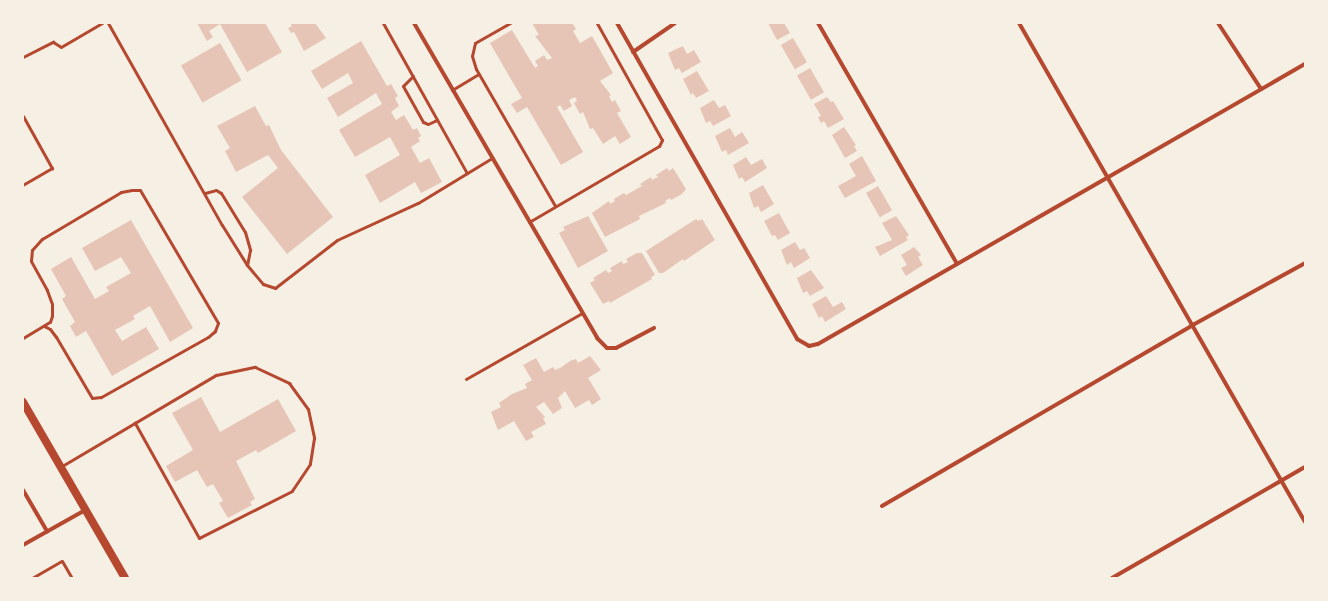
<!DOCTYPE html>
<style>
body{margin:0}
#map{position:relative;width:1328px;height:601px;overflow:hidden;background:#f6efe4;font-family:"DM Sans",sans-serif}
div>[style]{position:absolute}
.building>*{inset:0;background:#e6c5b7;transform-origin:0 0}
.service>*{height:3px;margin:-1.5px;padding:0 1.5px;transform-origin:1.5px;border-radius:1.5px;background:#b5482f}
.minor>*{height:4px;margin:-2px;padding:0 2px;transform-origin:2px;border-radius:2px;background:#b5482f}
.secondary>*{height:8px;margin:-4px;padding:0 4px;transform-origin:4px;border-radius:4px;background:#b5482f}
span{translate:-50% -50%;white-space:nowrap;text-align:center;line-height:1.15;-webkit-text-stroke:3px #f6efe4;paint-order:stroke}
.frame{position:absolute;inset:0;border:24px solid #f6efe4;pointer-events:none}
</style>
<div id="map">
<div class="building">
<div style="clip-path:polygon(197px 23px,265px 23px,282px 52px,247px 72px,220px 24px,209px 31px,213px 37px,207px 41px)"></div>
<div style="clip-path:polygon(290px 23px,315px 23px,326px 38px,304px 51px,294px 32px,291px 33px,288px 28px,292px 26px)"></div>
<div style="clip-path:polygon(532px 23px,572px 23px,576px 29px,573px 31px,580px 43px,592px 36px,613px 73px,600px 81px,611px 95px,609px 96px,612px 102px,615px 100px,621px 111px,617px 113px,631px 137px,620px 144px,615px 136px,603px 144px,593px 128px,590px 129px,583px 112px,580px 114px,574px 103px,577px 101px,575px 97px,569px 100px,572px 106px,564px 111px,560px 105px,557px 107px,583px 152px,561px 165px,527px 107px,517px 113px,511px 104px,522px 98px,490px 43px,512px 30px,535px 68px,538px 66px,535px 61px,544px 55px,547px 60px,552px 58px,535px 36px,539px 35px)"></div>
<div style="clip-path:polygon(768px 23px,784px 23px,790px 33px,777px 40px)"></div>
<div style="left:793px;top:38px;width:28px;height:14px;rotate:60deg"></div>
<div style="clip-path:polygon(361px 41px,387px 86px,391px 84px,398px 96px,395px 98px,399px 106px,391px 112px,396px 120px,404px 115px,413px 130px,417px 128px,421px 136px,418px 138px,420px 141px,411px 147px,420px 163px,429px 158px,442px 182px,421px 193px,415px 182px,380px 203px,365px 175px,400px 155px,390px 137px,355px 157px,339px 130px,382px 104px,376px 93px,338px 117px,327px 98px,353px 83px,348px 73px,322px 89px,311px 71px)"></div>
<div style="left:220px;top:43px;width:43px;height:45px;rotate:60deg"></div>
<div style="clip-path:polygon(683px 46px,687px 54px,694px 50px,701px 62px,682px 73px,679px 68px,675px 70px,668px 53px)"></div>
<div style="left:810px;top:68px;width:28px;height:15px;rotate:60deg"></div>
<div style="clip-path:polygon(697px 71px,709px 91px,696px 98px,693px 93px,691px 95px,683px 79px)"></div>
<div style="clip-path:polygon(827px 97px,831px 102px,833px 101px,844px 119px,828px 128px,824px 121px,821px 123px,818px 117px,821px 116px,814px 104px)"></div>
<div style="clip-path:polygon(714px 100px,719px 108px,725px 105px,731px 116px,713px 126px,710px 121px,706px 123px,700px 108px)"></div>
<div style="clip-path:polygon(255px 106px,266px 126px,269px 125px,281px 150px,333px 217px,287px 254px,242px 197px,278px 168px,268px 155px,236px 172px,225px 151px,230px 148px,217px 126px)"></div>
<div style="clip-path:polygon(844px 127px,856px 145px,854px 146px,857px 151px,845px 158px,832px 135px)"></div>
<div style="clip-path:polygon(730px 128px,735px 137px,742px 132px,749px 143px,728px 155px,726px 150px,722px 152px,715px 136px)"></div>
<div style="clip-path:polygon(862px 156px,876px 181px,845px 198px,838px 186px,856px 176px,849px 164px)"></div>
<div style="clip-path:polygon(746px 157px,751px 165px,762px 159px,767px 168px,745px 182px,742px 177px,739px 179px,733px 165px)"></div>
<div style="clip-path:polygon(667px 168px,669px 171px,673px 168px,686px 189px,682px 194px,671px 200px,670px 198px,665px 201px,666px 203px,639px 216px,640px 219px,605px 237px,592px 213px,609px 201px,610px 204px,615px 201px,614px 199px,624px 193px,626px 195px,642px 186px,640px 184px,651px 177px,652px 180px,658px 177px,656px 175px)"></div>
<div style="clip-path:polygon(763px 185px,774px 204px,761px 212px,758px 206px,754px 208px,749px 193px)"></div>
<div style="left:878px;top:186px;width:28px;height:14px;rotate:60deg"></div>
<div style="clip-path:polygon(779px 213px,790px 233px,778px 240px,775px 235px,772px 236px,764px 221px)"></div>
<div style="clip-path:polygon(588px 216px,608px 251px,578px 268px,559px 233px,565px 230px,563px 227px)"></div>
<div style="clip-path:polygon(896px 216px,909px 235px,906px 237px,908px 240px,880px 256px,875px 247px,892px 240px,882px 223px)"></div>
<div style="clip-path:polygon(696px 219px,698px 221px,702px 219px,715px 240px,684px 261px,683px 259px,663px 273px,659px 273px,646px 251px)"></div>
<div style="clip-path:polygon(131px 220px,193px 328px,170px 342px,150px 306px,133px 316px,135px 319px,115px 330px,122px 341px,146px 327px,159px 349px,112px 376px,86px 331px,76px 337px,70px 326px,75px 322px,62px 299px,66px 296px,51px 269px,71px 257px,95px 299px,109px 291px,106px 287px,131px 273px,121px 257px,95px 271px,82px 248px)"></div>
<div style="clip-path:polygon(795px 242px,800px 250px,804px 248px,810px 258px,794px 268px,791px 262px,787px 265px,781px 250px)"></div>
<div style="clip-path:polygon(914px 247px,921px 255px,918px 257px,923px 265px,906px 276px,901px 268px,907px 265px,901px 255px)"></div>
<div style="clip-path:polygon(637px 253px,642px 253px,655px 275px,651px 277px,652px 279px,610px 303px,609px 301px,603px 304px,590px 283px,595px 280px,593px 278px,606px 270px,608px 273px,612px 271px,610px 268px,622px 261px,623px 264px,628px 262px,626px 259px)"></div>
<div style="clip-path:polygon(811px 270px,824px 288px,810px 296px,807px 291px,803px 293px,797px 278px)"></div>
<div style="clip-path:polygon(826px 296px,833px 307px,842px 302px,846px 309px,825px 322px,822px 316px,819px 318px,812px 304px)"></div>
<div style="clip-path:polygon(590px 356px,601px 370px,588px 378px,601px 399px,592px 405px,589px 400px,575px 408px,565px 391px,558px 398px,562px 408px,553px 414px,544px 402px,536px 407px,545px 417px,543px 418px,546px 424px,531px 432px,534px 437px,526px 441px,514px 421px,498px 430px,491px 412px,501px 407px,499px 403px,512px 394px,527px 388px,525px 384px,532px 380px,523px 365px,536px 358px,544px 372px,553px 367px,555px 370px,560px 368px,570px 361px,576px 359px,578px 363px)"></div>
<div style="clip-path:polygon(201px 397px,220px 432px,278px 399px,296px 431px,258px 453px,256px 450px,236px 461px,255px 499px,250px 502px,252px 505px,228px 518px,219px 503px,223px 501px,213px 484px,207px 487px,197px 470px,175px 482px,166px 466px,193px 450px,172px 413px)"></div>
</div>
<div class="service">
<div style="left:108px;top:23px;width:232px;rotate:60.6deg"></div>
<div style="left:222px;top:225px;width:47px;rotate:58deg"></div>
<div style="left:247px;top:265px;width:25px;rotate:50deg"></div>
<div style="left:263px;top:284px;width:13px;rotate:18deg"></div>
<div style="left:275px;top:288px;width:78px;rotate:-37.7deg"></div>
<div style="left:337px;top:240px;width:89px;rotate:-24.6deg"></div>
<div style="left:418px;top:203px;width:87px;rotate:-31.3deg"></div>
<div style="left:383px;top:23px;width:172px;rotate:60.8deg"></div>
<div style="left:510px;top:23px;width:40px;rotate:150.3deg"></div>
<div style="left:475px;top:43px;width:13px;rotate:103deg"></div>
<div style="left:472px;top:56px;width:14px;rotate:73deg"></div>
<div style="left:476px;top:69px;width:158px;rotate:60deg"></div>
<div style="left:23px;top:57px;width:34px;rotate:-27deg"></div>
<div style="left:53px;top:42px;width:9px;rotate:32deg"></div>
<div style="left:61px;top:47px;width:48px;rotate:-30.3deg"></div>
<div style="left:413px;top:76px;width:14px;rotate:135deg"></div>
<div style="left:403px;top:86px;width:41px;rotate:60.9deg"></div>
<div style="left:423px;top:122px;width:5px;rotate:22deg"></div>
<div style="left:428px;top:124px;width:10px;rotate:-24deg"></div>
<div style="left:452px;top:90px;width:31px;rotate:-31deg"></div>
<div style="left:23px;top:116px;width:60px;rotate:60.9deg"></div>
<div style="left:52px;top:168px;width:34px;rotate:150deg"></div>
<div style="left:205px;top:193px;width:11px;rotate:-15deg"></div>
<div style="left:216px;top:190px;width:6px;rotate:31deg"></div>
<div style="left:221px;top:193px;width:46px;rotate:58.4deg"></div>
<div style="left:245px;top:232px;width:19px;rotate:74deg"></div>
<div style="left:250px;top:250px;width:15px;rotate:101deg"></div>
<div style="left:529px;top:222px;width:151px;rotate:-30.3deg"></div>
<div style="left:659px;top:146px;width:7px;rotate:-63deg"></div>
<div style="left:662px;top:140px;width:134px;rotate:-119.1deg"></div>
<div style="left:23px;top:338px;width:31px;rotate:-31deg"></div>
<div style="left:50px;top:322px;width:6px;rotate:-72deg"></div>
<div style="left:52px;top:316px;width:12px;rotate:-90deg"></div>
<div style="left:52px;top:304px;width:15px;rotate:-110deg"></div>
<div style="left:47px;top:290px;width:33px;rotate:-119deg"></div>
<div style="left:31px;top:261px;width:11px;rotate:-85deg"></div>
<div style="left:32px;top:250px;width:15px;rotate:-48deg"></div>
<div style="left:42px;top:239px;width:92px;rotate:-30.7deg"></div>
<div style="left:121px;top:192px;width:11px;rotate:-10deg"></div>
<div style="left:132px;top:190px;width:8px"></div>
<div style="left:140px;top:190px;width:154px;rotate:59.6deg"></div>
<div style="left:218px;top:323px;width:9px;rotate:111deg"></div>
<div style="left:215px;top:331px;width:9px;rotate:139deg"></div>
<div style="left:208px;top:337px;width:123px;rotate:150.7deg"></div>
<div style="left:101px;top:397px;width:9px;rotate:174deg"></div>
<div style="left:92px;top:398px;width:71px;rotate:-120.5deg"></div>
<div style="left:56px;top:337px;width:10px;rotate:-127deg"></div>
<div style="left:50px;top:329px;width:7px;rotate:-153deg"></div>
<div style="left:466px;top:379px;width:133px;rotate:-29.6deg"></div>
<div style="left:62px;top:466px;width:179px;rotate:-30.6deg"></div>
<div style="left:216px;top:375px;width:40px;rotate:-12deg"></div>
<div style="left:255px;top:367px;width:38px;rotate:25deg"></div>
<div style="left:289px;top:383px;width:32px;rotate:54deg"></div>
<div style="left:308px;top:409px;width:30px;rotate:78deg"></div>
<div style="left:314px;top:438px;width:26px;rotate:99deg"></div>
<div style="left:310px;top:464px;width:32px;rotate:124deg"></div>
<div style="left:292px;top:491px;width:104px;rotate:153.2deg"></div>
<div style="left:199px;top:538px;width:132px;rotate:-119.1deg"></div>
<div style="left:32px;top:578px;width:34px;rotate:-30deg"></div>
<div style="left:62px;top:561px;width:20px;rotate:60deg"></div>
</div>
<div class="minor">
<div style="left:414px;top:23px;width:364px;rotate:59.8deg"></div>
<div style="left:597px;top:338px;width:14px;rotate:45deg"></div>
<div style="left:607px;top:348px;width:9px"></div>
<div style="left:616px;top:348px;width:43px;rotate:-27.8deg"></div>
<div style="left:617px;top:23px;width:364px;rotate:60.3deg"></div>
<div style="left:797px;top:339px;width:14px;rotate:30deg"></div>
<div style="left:809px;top:346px;width:9px;rotate:-13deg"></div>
<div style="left:818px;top:344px;width:562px;rotate:-29.9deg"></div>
<div style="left:818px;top:23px;width:278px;rotate:60deg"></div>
<div style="left:1019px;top:23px;width:575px;rotate:60.18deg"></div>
<div style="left:1218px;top:23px;width:79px;rotate:56.9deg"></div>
<div style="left:633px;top:52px;width:51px;rotate:-34.6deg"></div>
<div style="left:23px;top:490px;width:48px;rotate:59.7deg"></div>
<div style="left:882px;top:506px;width:358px;rotate:-30.2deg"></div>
<div style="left:1191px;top:326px;width:130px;rotate:-28.9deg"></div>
<div style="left:23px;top:545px;width:71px;rotate:-29.4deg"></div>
<div style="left:1112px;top:578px;width:223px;rotate:-29.9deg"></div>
</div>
<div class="secondary">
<div style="left:23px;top:402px;width:203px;rotate:59.9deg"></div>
</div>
<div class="frame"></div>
</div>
